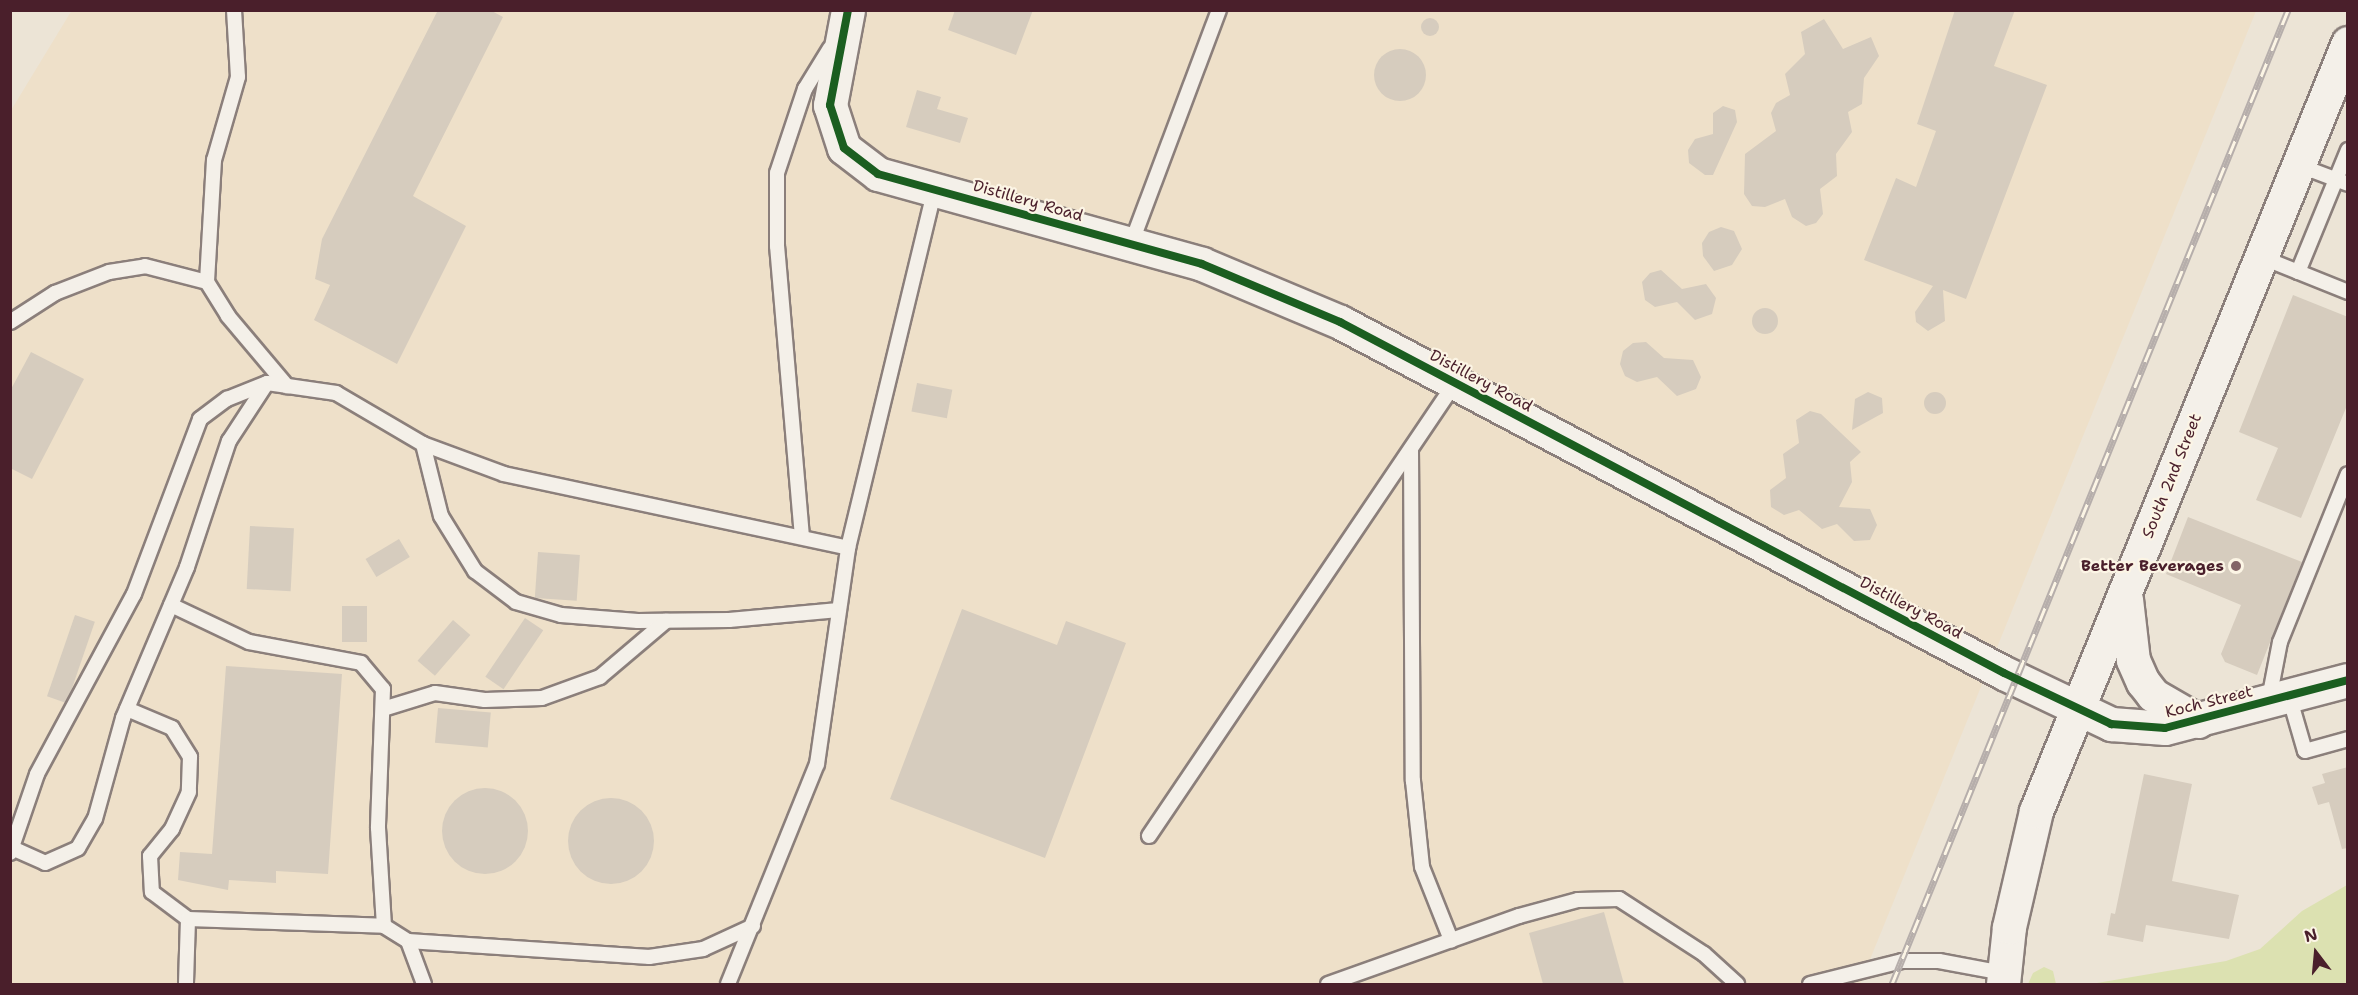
<!DOCTYPE html>
<style>
body{margin:0}
#map{position:relative;width:2358px;height:995px;overflow:hidden;background:#ece4d6;font-family:"Shantell Sans",sans-serif}
div>[style]{position:absolute}
.built>*{inset:0;background:#eee0c9}
.green>*{inset:0;background:#dce1b1}
.building>*{inset:0;background:#d6ccbe;transform-origin:0 0}
.round{border-radius:50%}
.roads{filter:drop-shadow(2px 0 #8b7f7b) drop-shadow(-2px 0 #8b7f7b) drop-shadow(0 2px #8b7f7b) drop-shadow(0 -2px #8b7f7b)}
.service>*{height:14px;margin:-7px;padding:0 7px;transform-origin:7px;border-radius:7px;background:#f4f0e9}
.tertiary>*{height:33px;margin:-16.5px;padding:0 16.5px;transform-origin:16.5px;border-radius:16.5px;background:#f4f0e9}
.secondary>*{height:33px;margin:-16.5px;padding:0 16.5px;transform-origin:16.5px;border-radius:16.5px;background:#f4f0e9}
.rail>*{height:7px;margin-top:-3.5px;transform-origin:0;background:repeating-linear-gradient(90deg,#fcf5e5 0 14px,#b6aeab 0 28px);box-sizing:border-box;border-block:2px solid #b6aeab}
.cycleway>*{height:8px;margin:-4px;padding:0 4px;transform-origin:4px;border-radius:4px;background:#1b5e20}
.dots>*{width:16px;height:16px;translate:-50% -50%;box-sizing:border-box;border:3px solid #fcf5e5;border-radius:50%}
span{translate:-50% -50%;white-space:nowrap;text-align:center;line-height:1.15;-webkit-text-stroke:4.5px #fcf5e5;paint-order:stroke}
.street-label{font-size:16px;color:#4a1f2b}
.poi-label{font-size:16px;color:#4a1f2b;font-weight:700}
.right{translate:-100% -50%;text-align:right}
.frame{position:absolute;inset:0;border:12px solid #4a1f2b;pointer-events:none}
.north{position:absolute;left:2286px;top:923px;width:60px;height:60px;-webkit-text-stroke:4px #fcf5e5;paint-order:stroke;rotate:344deg;font-size:16px;font-weight:700;line-height:24px;text-align:center;color:#4a1f2b}
.north::after{content:'';display:block;margin:auto;width:21px;height:27px;background:#4a1f2b;clip-path:polygon(50% 0,100% 100%,50% 72%,0 100%)}
</style>
<div id="map">
<div class="built">
<div style="clip-path:polygon(72px 10px,2256px 11px,1860px 984px,11px 984px,10px 112px)"></div>
</div>
<div class="green">
<div style="clip-path:polygon(2347px 885px,2347px 984px,2091px 984px,2226px 961px,2260px 949px,2302px 911px)"></div>
<div style="clip-path:polygon(2044px 967px,2053px 971px,2056px 984px,2028px 984px,2033px 973px)"></div>
</div>
<div class="building">
<div style="clip-path:polygon(438px 10px,490px 10px,503px 17px,413px 196px,466px 226px,397px 364px,314px 320px,330px 285px,315px 279px,322px 239px)"></div>
<div style="clip-path:polygon(955px 10px,1033px 10px,1016px 55px,948px 30px)"></div>
<div style="clip-path:polygon(1955px 10px,2015px 10px,1994px 66px,2047px 85px,1966px 299px,1943px 290px,1945px 321px,1928px 331px,1916px 322px,1915px 312px,1933px 286px,1864px 260px,1896px 178px,1916px 187px,1936px 131px,1917px 124px)"></div>
<div class="round" style="left:1421px;top:18px;width:18px;height:18px"></div>
<div style="clip-path:polygon(1824px 19px,1843px 49px,1871px 37px,1879px 56px,1864px 78px,1862px 104px,1848px 112px,1852px 132px,1836px 154px,1837px 176px,1820px 189px,1823px 214px,1816px 223px,1806px 226px,1792px 217px,1785px 199px,1765px 207px,1752px 206px,1744px 194px,1745px 154px,1776px 131px,1771px 113px,1776px 103px,1790px 95px,1785px 74px,1805px 54px,1801px 32px)"></div>
<div class="round" style="left:1374px;top:49px;width:52px;height:52px"></div>
<div style="clip-path:polygon(917px 90px,941px 97px,937px 109px,968px 118px,960px 143px,906px 127px)"></div>
<div style="clip-path:polygon(1723px 106px,1735px 110px,1737px 122px,1713px 175px,1705px 175px,1689px 163px,1688px 150px,1695px 139px,1713px 134px,1713px 113px)"></div>
<div style="clip-path:polygon(1721px 227px,1734px 231px,1742px 249px,1732px 265px,1714px 271px,1703px 256px,1702px 243px,1709px 232px)"></div>
<div style="clip-path:polygon(1661px 270px,1682px 289px,1706px 284px,1716px 298px,1712px 314px,1695px 320px,1677px 302px,1655px 307px,1645px 300px,1642px 282px,1650px 273px)"></div>
<div style="clip-path:polygon(2293px 295px,2348px 317px,2348px 403px,2301px 518px,2256px 500px,2278px 448px,2239px 432px)"></div>
<div class="round" style="left:1752px;top:308px;width:26px;height:26px"></div>
<div style="clip-path:polygon(1646px 342px,1664px 358px,1693px 360px,1701px 377px,1696px 389px,1677px 396px,1657px 377px,1637px 382px,1625px 376px,1620px 364px,1623px 351px,1633px 343px)"></div>
<div style="clip-path:polygon(31px 352px,84px 379px,32px 479px,10px 468px,10px 391px)"></div>
<div style="left:917px;top:383px;width:36px;height:29px;rotate:11deg"></div>
<div style="clip-path:polygon(1868px 392px,1882px 398px,1883px 413px,1852px 430px,1855px 399px)"></div>
<div class="round" style="left:1924px;top:392px;width:22px;height:22px"></div>
<div style="clip-path:polygon(1810px 411px,1821px 414px,1861px 452px,1850px 462px,1852px 482px,1839px 507px,1870px 509px,1877px 525px,1870px 540px,1854px 541px,1837px 524px,1822px 529px,1799px 510px,1784px 515px,1771px 507px,1770px 490px,1786px 478px,1783px 454px,1799px 443px,1796px 420px)"></div>
<div style="clip-path:polygon(2188px 517px,2302px 562px,2257px 675px,2225px 662px,2221px 654px,2241px 605px,2166px 574px)"></div>
<div style="left:250px;top:526px;width:44px;height:63px;rotate:3deg"></div>
<div style="left:399px;top:539px;width:21px;height:39px;rotate:59deg"></div>
<div style="left:538px;top:552px;width:42px;height:46px;rotate:4deg"></div>
<div style="left:342px;top:606px;width:25px;height:36px"></div>
<div style="clip-path:polygon(962px 609px,1057px 645px,1066px 621px,1126px 643px,1045px 858px,890px 799px)"></div>
<div style="left:75px;top:615px;width:21px;height:86px;rotate:19deg"></div>
<div style="left:525px;top:618px;width:22px;height:71px;rotate:34deg"></div>
<div style="left:453px;top:620px;width:23px;height:54px;rotate:41deg"></div>
<div style="clip-path:polygon(226px 666px,342px 674px,328px 874px,276px 871px,276px 883px,229px 880px,228px 890px,178px 880px,180px 852px,212px 854px)"></div>
<div style="left:438px;top:708px;width:53px;height:35px;rotate:5deg"></div>
<div style="clip-path:polygon(2348px 767px,2348px 848px,2342px 849px,2329px 802px,2318px 805px,2312px 787px,2325px 783px,2322px 774px)"></div>
<div style="clip-path:polygon(2144px 774px,2192px 784px,2172px 881px,2239px 895px,2229px 939px,2146px 925px,2143px 942px,2107px 935px,2111px 913px,2115px 914px)"></div>
<div class="round" style="left:442px;top:788px;width:86px;height:86px"></div>
<div class="round" style="left:568px;top:798px;width:86px;height:86px"></div>
<div style="clip-path:polygon(1604px 912px,1624px 984px,1543px 984px,1529px 933px)"></div>
</div>
<div class="roads">
<div class="service">
<div style="left:234px;top:10px;width:67px;rotate:86.6deg"></div>
<div style="left:238px;top:77px;width:86px;rotate:106.1deg"></div>
<div style="left:214px;top:160px;width:122px;rotate:93.3deg"></div>
<div style="left:207px;top:282px;width:40px;rotate:58deg"></div>
<div style="left:228px;top:316px;width:92px;rotate:49.9deg"></div>
<div style="left:2298px;top:165px;width:53px;rotate:20.8deg"></div>
<div style="left:1131px;top:244px;width:250px;rotate:-69.4deg"></div>
<div style="left:2261px;top:257px;width:94px;rotate:21.9deg"></div>
<div style="left:2298px;top:272px;width:132px;rotate:-67.7deg"></div>
<div style="left:10px;top:322px;width:54px;rotate:-32.8deg"></div>
<div style="left:55px;top:293px;width:58px;rotate:-21.3deg"></div>
<div style="left:109px;top:272px;width:36px;rotate:-9deg"></div>
<div style="left:145px;top:266px;width:64px;rotate:14.5deg"></div>
<div style="left:423px;top:444px;width:74px;rotate:76deg"></div>
<div style="left:441px;top:516px;width:65px;rotate:58.3deg"></div>
<div style="left:475px;top:571px;width:51px;rotate:37.1deg"></div>
<div style="left:516px;top:602px;width:47px;rotate:16.1deg"></div>
<div style="left:561px;top:615px;width:77px;rotate:4.5deg"></div>
<div style="left:638px;top:621px;width:91px;rotate:-0.6deg"></div>
<div style="left:729px;top:620px;width:110px;rotate:-5.2deg"></div>
<div style="left:1411px;top:449px;width:332px;rotate:89.7deg"></div>
<div style="left:1413px;top:781px;width:86px;rotate:84deg"></div>
<div style="left:1422px;top:867px;width:79px;rotate:68.3deg"></div>
<div style="left:802px;top:537px;width:292px;rotate:-94.9deg"></div>
<div style="left:777px;top:246px;width:73px;rotate:-90deg"></div>
<div style="left:777px;top:173px;width:89px;rotate:-71.6deg"></div>
<div style="left:805px;top:89px;width:48px;rotate:-58.6deg"></div>
<div style="left:171px;top:605px;width:86px;rotate:25.4deg"></div>
<div style="left:249px;top:642px;width:114px;rotate:10.6deg"></div>
<div style="left:361px;top:663px;width:34px;rotate:50deg"></div>
<div style="left:383px;top:689px;width:139px;rotate:92.1deg"></div>
<div style="left:378px;top:828px;width:98px;rotate:86.5deg"></div>
<div style="left:384px;top:926px;width:28px;rotate:32deg"></div>
<div style="left:408px;top:941px;width:46px;rotate:69.6deg"></div>
<div style="left:2289px;top:696px;width:57px;rotate:73.8deg"></div>
<div style="left:2305px;top:751px;width:45px;rotate:-15.6deg"></div>
<div style="left:2269px;top:699px;width:58px;rotate:-79.1deg"></div>
<div style="left:2280px;top:642px;width:181px;rotate:-68deg"></div>
<div style="left:127px;top:709px;width:49px;rotate:22.9deg"></div>
<div style="left:172px;top:728px;width:34px;rotate:58deg"></div>
<div style="left:190px;top:757px;width:35px;rotate:92deg"></div>
<div style="left:189px;top:792px;width:41px;rotate:114.7deg"></div>
<div style="left:172px;top:829px;width:35px;rotate:129deg"></div>
<div style="left:150px;top:856px;width:36px;rotate:87deg"></div>
<div style="left:152px;top:892px;width:45px;rotate:36.9deg"></div>
<div style="left:188px;top:919px;width:65px;rotate:91.8deg"></div>
<div style="left:383px;top:709px;width:54px;rotate:-17.1deg"></div>
<div style="left:435px;top:693px;width:50px;rotate:8deg"></div>
<div style="left:485px;top:700px;width:57px;rotate:-2deg"></div>
<div style="left:542px;top:698px;width:62px;rotate:-19.9deg"></div>
<div style="left:600px;top:677px;width:87px;rotate:-40.3deg"></div>
<div style="left:1149px;top:836px;width:547px;rotate:-55.96deg"></div>
<div style="left:12px;top:848px;width:36px;rotate:24deg"></div>
<div style="left:45px;top:863px;width:36px;rotate:-24deg"></div>
<div style="left:78px;top:848px;width:34px;rotate:-60deg"></div>
<div style="left:95px;top:819px;width:105px;rotate:-74.5deg"></div>
<div style="left:123px;top:718px;width:164px;rotate:-67deg"></div>
<div style="left:187px;top:567px;width:133px;rotate:-71.6deg"></div>
<div style="left:229px;top:441px;width:69px;rotate:-56.8deg"></div>
<div style="left:10px;top:853px;width:83px;rotate:-71.1deg"></div>
<div style="left:37px;top:774px;width:204px;rotate:-61.7deg"></div>
<div style="left:134px;top:594px;width:187px;rotate:-69.3deg"></div>
<div style="left:200px;top:419px;width:34px;rotate:-37deg"></div>
<div style="left:227px;top:399px;width:43px;rotate:-21.8deg"></div>
<div style="left:267px;top:383px;width:70px;rotate:8.2deg"></div>
<div style="left:336px;top:393px;width:101px;rotate:30.4deg"></div>
<div style="left:423px;top:444px;width:86px;rotate:20.3deg"></div>
<div style="left:504px;top:474px;width:352px;rotate:12.1deg"></div>
<div style="left:188px;top:919px;width:196px;rotate:2deg"></div>
<div style="left:408px;top:941px;width:242px;rotate:3.8deg"></div>
<div style="left:649px;top:957px;width:55px;rotate:-8.4deg"></div>
<div style="left:703px;top:949px;width:55px;rotate:-24.7deg"></div>
<div style="left:728px;top:984px;width:237px;rotate:-68deg"></div>
<div style="left:817px;top:764px;width:218px;rotate:-81.8deg"></div>
<div style="left:848px;top:548px;width:370px;rotate:-76.4deg"></div>
<div style="left:1328px;top:984px;width:203px;rotate:-19.6deg"></div>
<div style="left:1519px;top:916px;width:61px;rotate:-15.2deg"></div>
<div style="left:1578px;top:900px;width:41px;rotate:-1.4deg"></div>
<div style="left:1619px;top:899px;width:101px;rotate:32.9deg"></div>
<div style="left:1704px;top:954px;width:45px;rotate:42.3deg"></div>
<div style="left:1810px;top:984px;width:95px;rotate:-14deg"></div>
<div style="left:1902px;top:961px;width:37px"></div>
<div style="left:1939px;top:961px;width:66px;rotate:10.5deg"></div>
</div>
<div class="tertiary">
<div style="left:848px;top:10px;width:97px;rotate:100.7deg"></div>
<div style="left:830px;top:105px;width:45px;rotate:72deg"></div>
<div style="left:844px;top:148px;width:43px;rotate:37.4deg"></div>
<div style="left:878px;top:174px;width:336px;rotate:15.5deg"></div>
<div style="left:1202px;top:264px;width:150px;rotate:22.8deg"></div>
<div style="left:1340px;top:322px;width:751px;rotate:27.86deg"></div>
<div style="left:2004px;top:673px;width:119px;rotate:25.5deg"></div>
<div style="left:2111px;top:724px;width:54px;rotate:4.2deg"></div>
<div style="left:2165px;top:728px;width:189px;rotate:-14.7deg"></div>
</div>
<div class="secondary">
<div style="left:2126px;top:599px;width:61px;rotate:83.5deg"></div>
<div style="left:2133px;top:660px;width:24px;rotate:66deg"></div>
<div style="left:2143px;top:682px;width:16px;rotate:52deg"></div>
<div style="left:2153px;top:695px;width:52px;rotate:30deg"></div>
<div style="left:2003px;top:984px;width:57px;rotate:-84deg"></div>
<div style="left:2009px;top:927px;width:119px;rotate:-76.9deg"></div>
<div style="left:2036px;top:811px;width:829px;rotate:-67.89deg"></div>
</div>
</div>
<div class="rail">
<div style="left:1892px;top:984px;width:1051px;rotate:-67.87deg"></div>
</div>
<div class="cycleway">
<div style="left:848px;top:10px;width:97px;rotate:100.7deg"></div>
<div style="left:830px;top:105px;width:45px;rotate:72deg"></div>
<div style="left:844px;top:148px;width:43px;rotate:37.4deg"></div>
<div style="left:878px;top:174px;width:336px;rotate:15.5deg"></div>
<div style="left:1202px;top:264px;width:150px;rotate:22.8deg"></div>
<div style="left:1340px;top:322px;width:751px;rotate:27.86deg"></div>
<div style="left:2004px;top:673px;width:119px;rotate:25.5deg"></div>
<div style="left:2111px;top:724px;width:54px;rotate:4.2deg"></div>
<div style="left:2165px;top:728px;width:189px;rotate:-14.7deg"></div>
</div>
<div class="dots">
<div style="left:2236px;top:566px;background:#836467"></div>
</div>
<div class="street-label">
<span style="left:1028px;top:201px;rotate:16deg">Distillery Road</span>
<span style="left:1481px;top:381px;rotate:28deg">Distillery Road</span>
<span style="left:2172px;top:476px;rotate:-68deg">South 2nd Street</span>
<span style="left:1911px;top:608px;rotate:28deg">Distillery Road</span>
<span style="left:2209px;top:702px;rotate:-14deg">Koch Street</span>
</div>
<div class="poi-label">
<span class="right" style="left:2224px;top:566px">Better Beverages</span>
</div>
<div class="frame"></div>
<div class="north">N</div>
</div>
